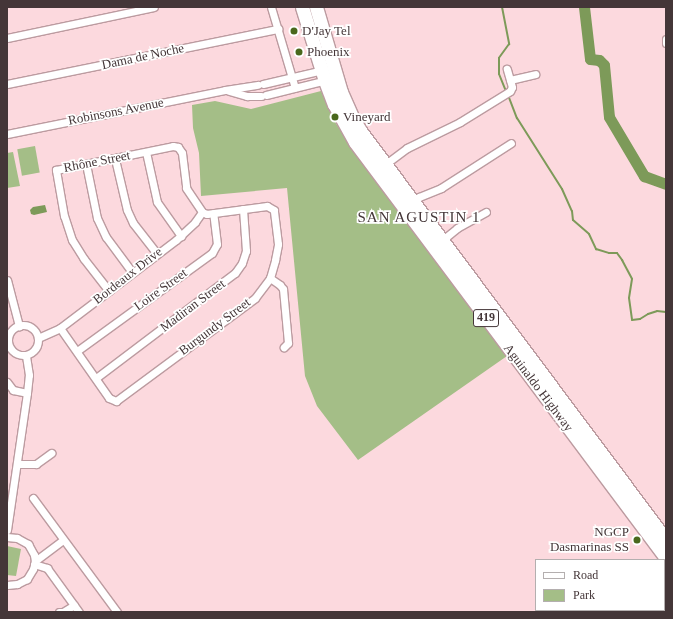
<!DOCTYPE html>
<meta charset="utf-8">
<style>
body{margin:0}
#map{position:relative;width:673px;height:619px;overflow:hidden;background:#fcd9de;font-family:"Times New Roman",serif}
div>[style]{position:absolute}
.green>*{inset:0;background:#a4be87;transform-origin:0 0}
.water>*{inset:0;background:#7d9a59}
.stream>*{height:2px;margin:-1px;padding:0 1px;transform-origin:1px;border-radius:1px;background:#7d9a59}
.river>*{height:11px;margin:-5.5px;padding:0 5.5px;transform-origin:5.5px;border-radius:5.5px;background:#7d9a59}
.roads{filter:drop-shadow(1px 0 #bc9ba0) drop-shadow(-1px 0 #bc9ba0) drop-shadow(0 1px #bc9ba0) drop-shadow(0 -1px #bc9ba0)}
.street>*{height:7px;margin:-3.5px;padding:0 3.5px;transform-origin:3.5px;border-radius:3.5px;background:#fff}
.street>.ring{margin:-3.5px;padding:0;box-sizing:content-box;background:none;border:7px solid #fff;border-radius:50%}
.highway>*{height:13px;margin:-6.5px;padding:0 6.5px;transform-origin:6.5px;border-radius:6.5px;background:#fff}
.dots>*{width:11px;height:11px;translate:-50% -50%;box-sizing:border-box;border:2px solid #fff;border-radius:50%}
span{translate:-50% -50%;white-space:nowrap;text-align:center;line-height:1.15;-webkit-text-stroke:3.5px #fff;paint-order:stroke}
.shield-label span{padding:1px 3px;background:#fff;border:1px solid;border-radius:3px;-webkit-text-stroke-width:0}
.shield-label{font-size:12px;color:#443638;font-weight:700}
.poi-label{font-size:13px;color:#443638}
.left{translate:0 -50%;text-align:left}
.right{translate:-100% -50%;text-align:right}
.street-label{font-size:13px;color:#443638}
.quarter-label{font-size:15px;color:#443638;letter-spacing:1px}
.frame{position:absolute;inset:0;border:8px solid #443638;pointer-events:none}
.legend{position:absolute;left:535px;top:559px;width:130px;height:52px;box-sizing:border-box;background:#fff;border:1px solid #b4afaf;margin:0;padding:5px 7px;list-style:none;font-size:12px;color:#443638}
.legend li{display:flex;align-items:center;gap:8px;height:20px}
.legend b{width:20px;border:1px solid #b4afaf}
</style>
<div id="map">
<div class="green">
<div style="clip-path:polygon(321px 91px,333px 119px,347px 140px,507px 356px,358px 460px,317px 406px,305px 376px,287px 188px,201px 196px,199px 153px,193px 128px,192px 105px,215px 101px,251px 109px)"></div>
<div style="left:35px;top:146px;width:27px;height:18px;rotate:80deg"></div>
<div style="clip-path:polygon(13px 152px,20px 186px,7px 188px,7px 153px)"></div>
<div style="clip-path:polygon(7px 546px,21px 549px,16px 576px,7px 575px)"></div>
</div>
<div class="water">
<div style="clip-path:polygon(45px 205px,47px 212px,34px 215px,31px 214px,30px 210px,33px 207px)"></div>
</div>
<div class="stream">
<div style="left:502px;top:7px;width:38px;rotate:79deg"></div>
<div style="left:509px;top:44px;width:17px;rotate:126deg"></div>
<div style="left:499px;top:58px;width:16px;rotate:90deg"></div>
<div style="left:499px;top:74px;width:18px;rotate:68deg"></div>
<div style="left:508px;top:95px;width:25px;rotate:69deg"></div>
<div style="left:517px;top:118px;width:84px;rotate:57.6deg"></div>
<div style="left:562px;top:189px;width:24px;rotate:66deg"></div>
<div style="left:572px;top:211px;width:9px;rotate:84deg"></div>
<div style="left:573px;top:220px;width:21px;rotate:41deg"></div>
<div style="left:589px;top:234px;width:17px;rotate:65deg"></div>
<div style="left:596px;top:249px;width:14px;rotate:17deg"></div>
<div style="left:609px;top:253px;width:8px"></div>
<div style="left:617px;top:253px;width:9px;rotate:54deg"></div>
<div style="left:622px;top:260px;width:21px;rotate:62deg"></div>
<div style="left:632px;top:279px;width:19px;rotate:99deg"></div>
<div style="left:629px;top:298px;width:22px;rotate:82deg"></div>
<div style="left:632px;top:320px;width:8px;rotate:-7deg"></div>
<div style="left:640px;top:319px;width:9px;rotate:-32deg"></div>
<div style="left:648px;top:314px;width:9px;rotate:-18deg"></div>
<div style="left:657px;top:311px;width:9px;rotate:6deg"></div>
</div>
<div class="river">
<div style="left:584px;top:7px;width:52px;rotate:83.4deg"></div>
<div style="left:590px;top:59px;width:9px;rotate:6deg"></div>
<div style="left:599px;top:60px;width:7px;rotate:45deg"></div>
<div style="left:604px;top:65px;width:52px;rotate:84.5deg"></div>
<div style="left:609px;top:117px;width:69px;rotate:59.3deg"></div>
<div style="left:644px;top:176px;width:23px;rotate:20deg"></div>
</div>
<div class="roads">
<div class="street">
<div style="left:271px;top:7px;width:84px;rotate:73.5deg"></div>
<div style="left:7px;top:38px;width:150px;rotate:-11.9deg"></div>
<div style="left:666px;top:39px;width:4px;rotate:90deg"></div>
<div style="left:510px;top:80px;width:26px;rotate:-13deg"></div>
<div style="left:7px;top:84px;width:277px;rotate:-11.5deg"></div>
<div style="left:263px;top:84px;width:62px;rotate:-13.1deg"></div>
<div style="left:229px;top:91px;width:19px;rotate:16deg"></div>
<div style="left:247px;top:96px;width:14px"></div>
<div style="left:266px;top:95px;width:63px;rotate:-13.8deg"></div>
<div style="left:7px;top:134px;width:222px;rotate:-11.4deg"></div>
<div style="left:225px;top:90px;width:33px;rotate:-9deg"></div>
<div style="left:146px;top:152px;width:51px;rotate:77.6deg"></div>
<div style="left:157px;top:202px;width:42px;rotate:54.8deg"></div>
<div style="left:115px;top:159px;width:52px;rotate:76.8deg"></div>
<div style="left:127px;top:210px;width:14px;rotate:65deg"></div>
<div style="left:133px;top:223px;width:39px;rotate:52deg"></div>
<div style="left:86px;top:164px;width:55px;rotate:78.5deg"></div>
<div style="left:97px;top:218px;width:21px;rotate:65deg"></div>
<div style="left:106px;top:237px;width:44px;rotate:53.4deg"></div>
<div style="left:383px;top:166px;width:30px;rotate:-37deg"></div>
<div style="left:407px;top:148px;width:59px;rotate:-26.1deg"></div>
<div style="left:460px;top:122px;width:59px;rotate:-31.8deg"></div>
<div style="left:510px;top:91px;width:4px;rotate:-63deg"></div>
<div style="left:512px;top:87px;width:19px;rotate:-106deg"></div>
<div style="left:411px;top:203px;width:10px;rotate:-37deg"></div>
<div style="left:419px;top:197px;width:24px;rotate:-22deg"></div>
<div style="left:441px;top:188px;width:83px;rotate:-32.7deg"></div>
<div style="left:440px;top:242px;width:22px;rotate:-39deg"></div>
<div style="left:457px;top:228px;width:33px;rotate:-29deg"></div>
<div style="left:270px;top:278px;width:12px;rotate:35deg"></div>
<div style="left:280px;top:285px;width:5px;rotate:53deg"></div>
<div style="left:283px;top:289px;width:54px;rotate:84.7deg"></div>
<div style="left:288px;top:343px;width:6px;rotate:135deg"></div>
<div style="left:7px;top:280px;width:48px;rotate:75.4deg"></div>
<div style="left:109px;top:291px;width:41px;rotate:-128deg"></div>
<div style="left:84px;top:259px;width:22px;rotate:-122deg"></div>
<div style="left:72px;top:240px;width:25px;rotate:-108deg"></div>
<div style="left:64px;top:216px;width:47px;rotate:-99.9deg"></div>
<div style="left:56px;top:170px;width:119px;rotate:-11.6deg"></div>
<div style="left:173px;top:146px;width:5px;rotate:11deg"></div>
<div style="left:178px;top:147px;width:7px;rotate:56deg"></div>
<div style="left:182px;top:153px;width:35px;rotate:83deg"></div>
<div style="left:186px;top:188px;width:29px;rotate:56deg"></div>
<div class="ring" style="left:8px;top:325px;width:23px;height:23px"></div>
<div style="left:60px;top:328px;width:85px;rotate:55deg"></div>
<div style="left:109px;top:398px;width:8px;rotate:23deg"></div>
<div style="left:116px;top:401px;width:173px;rotate:-36.5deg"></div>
<div style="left:255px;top:298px;width:25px;rotate:-53deg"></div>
<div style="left:270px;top:278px;width:19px;rotate:-74deg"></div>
<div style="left:275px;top:260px;width:16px;rotate:-79deg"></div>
<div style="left:278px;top:244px;width:34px;rotate:-97deg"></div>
<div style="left:274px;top:210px;width:8px;rotate:-150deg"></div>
<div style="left:267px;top:206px;width:61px;rotate:172.4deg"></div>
<div style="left:207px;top:214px;width:5px;rotate:-158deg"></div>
<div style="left:38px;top:338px;width:24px;rotate:-24deg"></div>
<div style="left:60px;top:328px;width:146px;rotate:-37.2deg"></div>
<div style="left:176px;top:240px;width:26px;rotate:-43deg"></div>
<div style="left:195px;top:222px;width:12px;rotate:-55deg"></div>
<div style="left:77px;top:351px;width:167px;rotate:-36deg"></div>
<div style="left:212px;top:253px;width:10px;rotate:-61deg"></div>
<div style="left:217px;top:244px;width:31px;rotate:-97deg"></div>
<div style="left:96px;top:378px;width:174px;rotate:-37.1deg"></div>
<div style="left:235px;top:273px;width:12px;rotate:-55deg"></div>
<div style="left:242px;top:263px;width:13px;rotate:-72deg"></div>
<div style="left:246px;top:251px;width:42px;rotate:-94.1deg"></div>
<div style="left:7px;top:382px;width:10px;rotate:53deg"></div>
<div style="left:13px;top:390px;width:14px;rotate:12deg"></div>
<div style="left:17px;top:464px;width:19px"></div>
<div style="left:36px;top:464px;width:19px;rotate:-36deg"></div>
<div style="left:33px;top:498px;width:142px;rotate:53.6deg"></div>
<div style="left:7px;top:530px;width:138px;rotate:-81.7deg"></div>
<div style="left:27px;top:393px;width:18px;rotate:-84deg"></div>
<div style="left:29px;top:375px;width:20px;rotate:-99deg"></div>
<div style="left:7px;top:537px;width:10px;rotate:6deg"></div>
<div style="left:17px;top:538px;width:13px;rotate:29deg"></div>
<div style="left:28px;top:544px;width:13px;rotate:61deg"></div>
<div style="left:34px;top:555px;width:6px;rotate:81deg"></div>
<div style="left:35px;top:561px;width:8px;rotate:104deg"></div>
<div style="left:33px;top:569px;width:12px;rotate:121deg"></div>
<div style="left:27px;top:579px;width:11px;rotate:153deg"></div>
<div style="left:17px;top:584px;width:10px;rotate:174deg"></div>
<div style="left:35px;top:561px;width:35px;rotate:-37deg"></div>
<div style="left:34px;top:564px;width:14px;rotate:17deg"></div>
<div style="left:47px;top:568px;width:54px;rotate:54deg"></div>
<div style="left:59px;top:612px;width:4px"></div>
<div style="left:63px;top:612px;width:13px;rotate:-32deg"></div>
</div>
<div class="highway">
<div style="left:302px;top:7px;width:77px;rotate:72.7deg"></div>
<div style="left:325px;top:81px;width:25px;rotate:69deg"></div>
<div style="left:334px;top:104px;width:43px;rotate:61.1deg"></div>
<div style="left:355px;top:142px;width:519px;rotate:53.22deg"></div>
<div style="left:316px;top:7px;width:89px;rotate:73.6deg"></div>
<div style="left:341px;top:92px;width:27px;rotate:66deg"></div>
<div style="left:352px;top:117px;width:17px;rotate:59deg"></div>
<div style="left:361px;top:132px;width:509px;rotate:53.22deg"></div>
</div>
</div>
<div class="dots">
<div style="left:294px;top:31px;background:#4a681d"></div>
<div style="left:299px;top:52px;background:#4a681d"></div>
<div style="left:335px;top:117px;background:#4a681d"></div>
<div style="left:637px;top:540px;background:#4a681d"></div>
</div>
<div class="shield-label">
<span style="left:486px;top:318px">419</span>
</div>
<div class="poi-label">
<span class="left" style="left:302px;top:31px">D'Jay Tel</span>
<span class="left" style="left:307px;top:52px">Phoenix</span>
<span class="left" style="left:343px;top:117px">Vineyard</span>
<span class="right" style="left:629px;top:540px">NGCP<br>Dasmarinas SS</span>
</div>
<div class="street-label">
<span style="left:143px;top:57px;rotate:-12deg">Dama de Noche</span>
<span style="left:116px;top:112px;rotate:-11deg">Robinsons Avenue</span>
<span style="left:97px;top:162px;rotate:-11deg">Rhône Street</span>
<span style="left:128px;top:276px;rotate:-38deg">Bordeaux Drive</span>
<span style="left:161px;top:290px;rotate:-36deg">Loire Street</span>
<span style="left:193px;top:306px;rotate:-37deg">Madiran Street</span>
<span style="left:215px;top:327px;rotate:-37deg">Burgundy Street</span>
<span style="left:538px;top:388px;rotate:53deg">Aguinaldo Highway</span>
</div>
<div class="quarter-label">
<span style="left:419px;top:218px">SAN AGUSTIN 1</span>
</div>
<div class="frame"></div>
<ul class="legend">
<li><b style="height:5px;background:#fff"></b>Road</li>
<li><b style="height:11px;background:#a4be87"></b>Park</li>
</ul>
</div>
